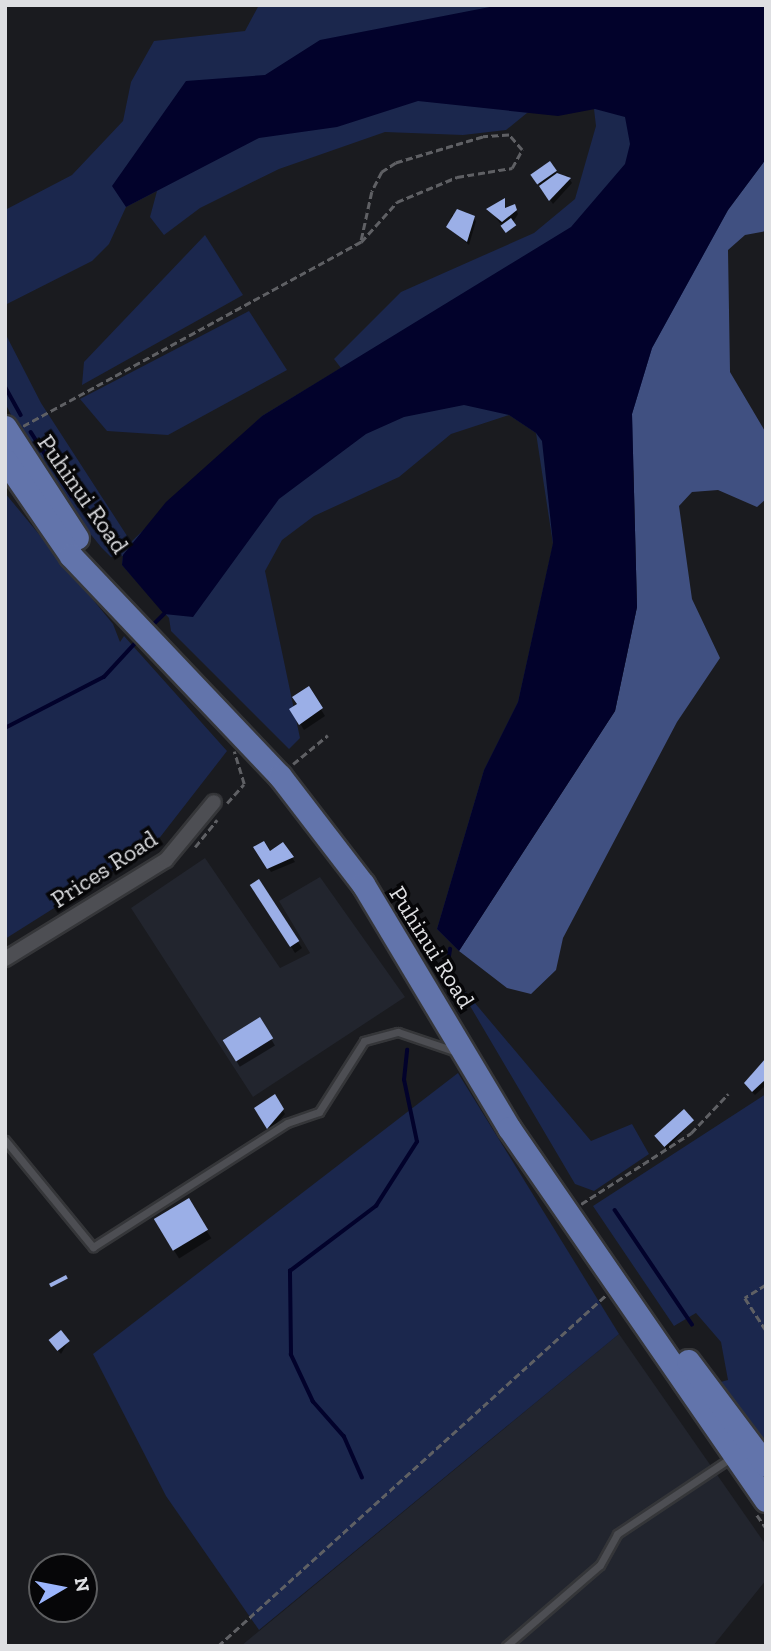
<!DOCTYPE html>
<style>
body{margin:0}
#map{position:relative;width:771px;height:1651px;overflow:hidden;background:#1a1b1f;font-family:"Zilla Slab",serif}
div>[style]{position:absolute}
.built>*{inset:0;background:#22252e}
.green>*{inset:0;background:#1b274d}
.forest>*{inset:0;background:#405081}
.water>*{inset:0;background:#02022b}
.shadow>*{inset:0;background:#0007;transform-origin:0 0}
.stream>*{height:3.5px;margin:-1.75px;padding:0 1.75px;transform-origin:1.75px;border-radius:1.75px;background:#02022b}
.building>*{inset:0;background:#9bafe7;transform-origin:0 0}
.path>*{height:2.5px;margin-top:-1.25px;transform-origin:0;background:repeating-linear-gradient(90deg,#5f6064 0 7px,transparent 0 10.5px)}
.roads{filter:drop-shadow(2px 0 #353639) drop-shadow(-2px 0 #353639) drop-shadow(0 2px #353639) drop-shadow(0 -2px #353639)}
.service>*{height:7px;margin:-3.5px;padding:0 3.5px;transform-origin:3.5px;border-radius:3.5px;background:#4d4e53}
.minor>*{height:14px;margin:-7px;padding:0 7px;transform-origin:7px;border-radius:7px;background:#4d4e53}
.trunk>*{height:23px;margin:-11.5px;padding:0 11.5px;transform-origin:11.5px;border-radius:11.5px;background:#6274ab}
span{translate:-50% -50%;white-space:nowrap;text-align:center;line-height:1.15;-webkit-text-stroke:7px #060608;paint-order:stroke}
.street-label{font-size:24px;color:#dedfe2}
.frame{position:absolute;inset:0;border:7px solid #dedfe2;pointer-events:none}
.north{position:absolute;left:28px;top:1553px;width:70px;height:70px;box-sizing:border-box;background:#060608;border:2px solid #5c5d5f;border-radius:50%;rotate:80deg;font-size:19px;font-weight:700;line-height:28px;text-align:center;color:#dedfe2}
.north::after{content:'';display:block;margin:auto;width:24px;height:32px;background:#9bb5fd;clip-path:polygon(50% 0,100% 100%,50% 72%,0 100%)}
</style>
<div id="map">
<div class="built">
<div style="clip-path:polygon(205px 858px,280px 968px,310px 953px,279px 901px,320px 877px,405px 997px,253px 1097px,131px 908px)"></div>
<div style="clip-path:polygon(619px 1334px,766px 1545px,766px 1580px,713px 1646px,241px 1646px)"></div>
</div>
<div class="green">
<div style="clip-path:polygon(259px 5px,766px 5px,766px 159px,728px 210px,459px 951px,437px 929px,484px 770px,518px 702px,553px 544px,536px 433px,509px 415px,451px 434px,399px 477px,314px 516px,282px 540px,265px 571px,300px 738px,289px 749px,171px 631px,169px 618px,122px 565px,123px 556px,111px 557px,101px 547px,41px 473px,5px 403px,5px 333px,41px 403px,131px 542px,262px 416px,341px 368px,334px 359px,401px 292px,534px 233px,575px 199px,596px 126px,594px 109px,527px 113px,506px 130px,463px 135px,385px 132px,279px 169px,200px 208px,164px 235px,150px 217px,157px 191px,126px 207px,109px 244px,92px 261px,5px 305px,5px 210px,72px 175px,123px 121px,131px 82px,154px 41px,245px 31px)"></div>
<div style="clip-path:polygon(205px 235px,243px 295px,82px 385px,84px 362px)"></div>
<div style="clip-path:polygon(249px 311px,287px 370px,168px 435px,107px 431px,80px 399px)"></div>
<div style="clip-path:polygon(5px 493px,113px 624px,120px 642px,124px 636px,227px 751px,154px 845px,5px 939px)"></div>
<div style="clip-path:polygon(453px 977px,591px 1141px,632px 1124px,649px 1154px,594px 1191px,575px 1184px)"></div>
<div style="clip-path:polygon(458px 1073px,619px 1334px,259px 1630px,166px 1496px,93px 1354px)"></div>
<div style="clip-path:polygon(766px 1094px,766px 1445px,717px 1383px,728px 1380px,721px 1342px,696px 1313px,674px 1326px,593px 1206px)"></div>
</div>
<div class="forest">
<div style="clip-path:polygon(766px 159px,766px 231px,745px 235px,728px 250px,730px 372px,766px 433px,766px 499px,757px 507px,718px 490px,692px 492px,679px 506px,692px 599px,720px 658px,677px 722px,563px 938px,556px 970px,531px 994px,507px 988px,459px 951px,615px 711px,637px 607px,632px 414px,652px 348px,728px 210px)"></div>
</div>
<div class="water">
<div style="clip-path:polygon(500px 5px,766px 5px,766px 159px,728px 210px,652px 348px,632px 414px,637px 607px,615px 711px,459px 951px,437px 929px,484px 770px,518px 702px,553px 543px,542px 441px,536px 433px,509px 415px,464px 405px,404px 417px,366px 434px,279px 499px,193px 617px,164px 614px,122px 565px,123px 555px,166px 502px,262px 416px,571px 227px,625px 164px,630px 144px,625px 117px,595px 109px,558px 116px,418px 101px,337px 127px,259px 138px,126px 207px,112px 186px,186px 81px,265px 75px,320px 40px)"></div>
</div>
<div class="shadow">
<div style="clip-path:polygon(550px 164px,560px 180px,567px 175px,572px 183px,553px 204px,533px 175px)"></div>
<div style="clip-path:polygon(504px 200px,506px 210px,514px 206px,518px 214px,507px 232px,489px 209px)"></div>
<div style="clip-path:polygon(466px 212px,476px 221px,469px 245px,448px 227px,452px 215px)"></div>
<div style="clip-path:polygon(308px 689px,325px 716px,304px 730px,292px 710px)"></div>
<div style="clip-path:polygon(283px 844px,295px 862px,271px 872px,256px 848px,269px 853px)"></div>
<div style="clip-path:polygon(259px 881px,302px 948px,295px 953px,253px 885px)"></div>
<div style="left:259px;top:1019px;width:31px;height:41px;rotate:59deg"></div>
<div style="clip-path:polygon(766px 1062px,766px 1085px,755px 1095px,748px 1088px)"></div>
<div style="clip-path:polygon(274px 1097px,285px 1114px,270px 1131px,256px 1109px)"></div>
<div style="clip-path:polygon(692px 1121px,667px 1149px,659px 1140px)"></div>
<div style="left:188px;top:1201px;width:44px;height:38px;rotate:58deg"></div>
<div style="clip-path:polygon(68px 1342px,61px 1354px,53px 1344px)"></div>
</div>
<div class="stream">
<div style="left:5px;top:386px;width:33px;rotate:61deg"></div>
<div style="left:31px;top:432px;width:76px;rotate:57.4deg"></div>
<div style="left:149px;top:629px;width:21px;rotate:-45deg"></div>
<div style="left:5px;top:728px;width:111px;rotate:-27.3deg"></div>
<div style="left:104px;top:677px;width:52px;rotate:-47.4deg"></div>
<div style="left:446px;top:975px;width:26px;rotate:-81deg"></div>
<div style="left:615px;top:1210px;width:138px;rotate:56deg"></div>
<div style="left:362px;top:1478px;width:45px;rotate:-113.7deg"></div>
<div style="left:344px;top:1437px;width:47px;rotate:-131.5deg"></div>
<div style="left:313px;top:1402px;width:52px;rotate:-115.1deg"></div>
<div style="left:291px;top:1355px;width:84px;rotate:-90.7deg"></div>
<div style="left:290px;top:1271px;width:108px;rotate:-37.1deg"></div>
<div style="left:376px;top:1206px;width:76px;rotate:-57.4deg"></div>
<div style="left:417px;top:1142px;width:63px;rotate:-101.8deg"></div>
<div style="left:404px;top:1080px;width:30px;rotate:-84deg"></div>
</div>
<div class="building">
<div style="left:550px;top:161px;width:12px;height:24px;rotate:55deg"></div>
<div style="clip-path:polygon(557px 173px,571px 178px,549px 201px,539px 186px)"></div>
<div style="clip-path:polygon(505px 198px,505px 208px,515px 204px,517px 210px,502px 222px,486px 209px)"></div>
<div style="clip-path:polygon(457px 209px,475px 216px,467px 242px,446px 227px)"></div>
<div style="left:511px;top:218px;width:9px;height:13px;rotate:54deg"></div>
<div style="clip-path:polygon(309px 686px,323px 708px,299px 725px,289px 709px,297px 704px,292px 697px)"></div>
<div style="clip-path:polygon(264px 841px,270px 851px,283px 842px,294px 857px,267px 869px,253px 847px)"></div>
<div style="left:259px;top:879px;width:74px;height:11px;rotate:57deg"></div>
<div style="left:260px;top:1017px;width:25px;height:44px;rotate:58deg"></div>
<div style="clip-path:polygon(766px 1058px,766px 1079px,752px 1092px,744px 1083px)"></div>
<div style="clip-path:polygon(275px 1094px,284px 1109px,267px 1129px,254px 1108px)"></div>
<div style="left:684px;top:1109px;width:15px;height:40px;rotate:48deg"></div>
<div style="left:189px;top:1198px;width:37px;height:41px;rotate:59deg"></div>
<div style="left:66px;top:1275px;width:4px;height:19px;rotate:63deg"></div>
<div style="left:61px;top:1330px;width:14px;height:16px;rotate:51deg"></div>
</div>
<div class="path">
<div style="left:23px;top:426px;width:385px;rotate:-28.6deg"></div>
<div style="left:361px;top:242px;width:54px;rotate:-48deg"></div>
<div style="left:397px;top:202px;width:65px;rotate:-22.6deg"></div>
<div style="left:457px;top:177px;width:56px;rotate:-9.3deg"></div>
<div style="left:512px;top:168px;width:21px;rotate:-61deg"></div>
<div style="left:522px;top:150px;width:20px;rotate:-131deg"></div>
<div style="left:509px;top:135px;width:26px;rotate:176deg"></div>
<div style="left:483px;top:137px;width:91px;rotate:163.4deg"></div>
<div style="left:396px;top:163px;width:17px;rotate:147deg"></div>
<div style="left:382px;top:172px;width:22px;rotate:117deg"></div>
<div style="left:372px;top:192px;width:51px;rotate:102.4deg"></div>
<div style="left:293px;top:764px;width:45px;rotate:-39.6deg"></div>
<div style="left:227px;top:803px;width:25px;rotate:-48deg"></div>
<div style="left:244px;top:784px;width:34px;rotate:-107deg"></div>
<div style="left:195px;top:847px;width:35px;rotate:-51deg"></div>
<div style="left:581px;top:1204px;width:131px;rotate:-32.8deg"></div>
<div style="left:691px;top:1133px;width:54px;rotate:-46.5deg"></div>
<div style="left:766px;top:1285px;width:25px;rotate:148deg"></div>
<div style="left:745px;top:1298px;width:38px;rotate:57deg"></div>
<div style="left:757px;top:1515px;width:16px;rotate:55deg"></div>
<div style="left:218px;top:1646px;width:523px;rotate:-42.13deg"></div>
</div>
<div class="roads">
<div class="service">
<div style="left:5px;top:1140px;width:139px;rotate:50.6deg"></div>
<div style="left:93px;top:1247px;width:230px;rotate:-32.6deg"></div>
<div style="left:287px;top:1123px;width:34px;rotate:-19deg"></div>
<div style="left:319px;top:1112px;width:84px;rotate:-57.6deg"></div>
<div style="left:364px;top:1041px;width:35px;rotate:-15deg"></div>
<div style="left:398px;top:1032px;width:62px;rotate:18.7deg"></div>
<div style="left:506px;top:1646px;width:124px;rotate:-40.8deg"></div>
<div style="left:600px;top:1565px;width:35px;rotate:-61deg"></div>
<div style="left:617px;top:1534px;width:138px;rotate:-33.8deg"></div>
</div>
<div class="minor">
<div style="left:5px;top:959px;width:189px;rotate:-31.6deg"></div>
<div style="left:166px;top:860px;width:75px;rotate:-50.4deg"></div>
</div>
<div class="trunk">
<div style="left:5px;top:427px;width:132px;rotate:57deg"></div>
<div style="left:5px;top:460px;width:116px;rotate:55.5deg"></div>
<div style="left:71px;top:556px;width:303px;rotate:46.5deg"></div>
<div style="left:280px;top:776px;width:136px;rotate:52.5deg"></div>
<div style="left:363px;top:884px;width:284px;rotate:59.1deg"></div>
<div style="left:509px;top:1128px;width:452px;rotate:55.4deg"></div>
<div style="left:688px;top:1361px;width:130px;rotate:53.1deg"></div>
</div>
</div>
<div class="street-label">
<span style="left:83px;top:494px;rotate:55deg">Puhinui Road</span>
<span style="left:104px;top:869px;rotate:-33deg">Prices Road</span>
<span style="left:432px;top:947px;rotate:58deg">Puhinui Road</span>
</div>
<div class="frame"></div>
<div class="north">N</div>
</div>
